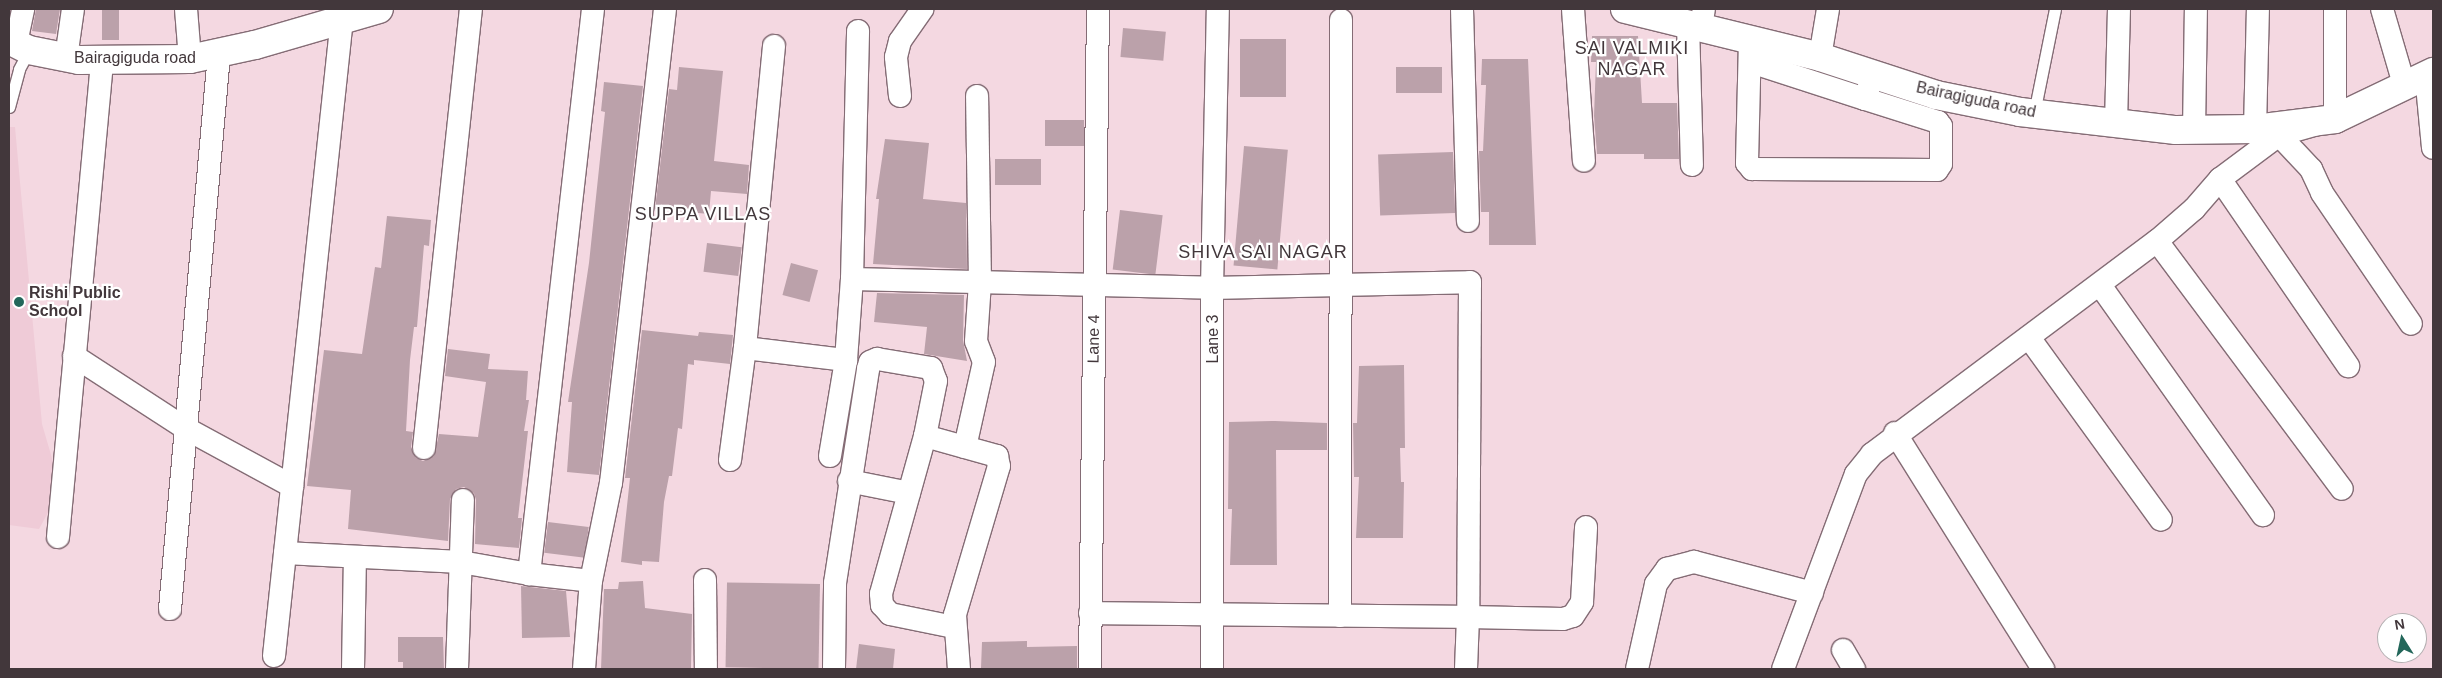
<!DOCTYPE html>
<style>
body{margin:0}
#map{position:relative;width:2442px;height:678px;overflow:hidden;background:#f4d8e1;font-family:Arial,sans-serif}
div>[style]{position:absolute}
.built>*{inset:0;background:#efcbd7}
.building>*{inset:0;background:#bba1aa;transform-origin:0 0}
.roads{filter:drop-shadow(1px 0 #846c75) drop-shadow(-1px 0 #846c75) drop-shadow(0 1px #846c75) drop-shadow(0 -1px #846c75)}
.service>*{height:11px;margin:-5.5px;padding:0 5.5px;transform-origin:5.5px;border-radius:5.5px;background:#fff}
.minor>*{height:22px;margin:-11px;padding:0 11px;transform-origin:11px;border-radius:11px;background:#fff}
.tertiary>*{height:28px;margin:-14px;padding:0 14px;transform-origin:14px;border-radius:14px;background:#fff}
.dots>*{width:14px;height:14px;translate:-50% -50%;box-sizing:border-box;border:2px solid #fff;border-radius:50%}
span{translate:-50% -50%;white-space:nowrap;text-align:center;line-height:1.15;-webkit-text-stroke:4.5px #fff;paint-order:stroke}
.street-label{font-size:16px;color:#42373b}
.poi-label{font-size:16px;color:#42373b;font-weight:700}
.left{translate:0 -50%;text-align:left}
.neighbourhood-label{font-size:18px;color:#42373b;letter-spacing:1px}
.frame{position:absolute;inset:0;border:10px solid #42373b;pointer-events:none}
.north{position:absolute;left:2377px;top:613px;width:50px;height:50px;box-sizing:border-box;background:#fff;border:1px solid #b3afb1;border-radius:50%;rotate:350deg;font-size:14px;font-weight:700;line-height:20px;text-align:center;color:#42373b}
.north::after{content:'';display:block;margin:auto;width:18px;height:22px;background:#23675a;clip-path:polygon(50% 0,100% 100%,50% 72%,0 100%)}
</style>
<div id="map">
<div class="built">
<div style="clip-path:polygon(9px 127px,15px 127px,42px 424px,61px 489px,39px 529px,9px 525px)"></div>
</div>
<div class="building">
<div style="clip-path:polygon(36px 9px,60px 9px,56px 34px,32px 31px)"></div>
<div style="left:102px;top:9px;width:17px;height:31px"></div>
<div style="left:1123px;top:28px;width:43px;height:29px;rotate:5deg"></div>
<div style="clip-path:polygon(1592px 36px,1638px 36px,1642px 103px,1677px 103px,1679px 159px,1644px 159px,1644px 154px,1597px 154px,1594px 116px,1596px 62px,1591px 62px)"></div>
<div style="left:1240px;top:39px;width:46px;height:58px"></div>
<div style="clip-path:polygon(1482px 59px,1528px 59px,1536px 245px,1489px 245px,1489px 212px,1481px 212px,1479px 151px,1483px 151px,1486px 85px,1481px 85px)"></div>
<div style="clip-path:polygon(679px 67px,723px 71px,714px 161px,749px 165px,747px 194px,711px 191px,709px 214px,655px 209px,669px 89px,677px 90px)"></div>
<div style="left:1396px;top:67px;width:46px;height:26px"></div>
<div style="clip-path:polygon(604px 82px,643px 86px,599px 475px,567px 472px,572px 402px,568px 402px,589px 263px,605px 112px,601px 111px)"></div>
<div style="left:1045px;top:120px;width:39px;height:26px"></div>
<div style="clip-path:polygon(885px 139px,929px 143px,923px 199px,966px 203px,967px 269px,873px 264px,879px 199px,876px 199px)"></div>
<div style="left:1244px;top:146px;width:44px;height:120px;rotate:5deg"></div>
<div style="left:1453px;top:152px;width:61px;height:75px;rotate:88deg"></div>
<div style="left:995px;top:159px;width:46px;height:26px"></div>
<div style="left:1120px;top:210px;width:43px;height:60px;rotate:7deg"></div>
<div style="clip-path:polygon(387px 216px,431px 220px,429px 246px,424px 245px,417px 327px,414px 327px,410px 360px,406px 431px,413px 432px,411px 447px,416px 458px,423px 461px,434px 456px,439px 434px,478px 437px,486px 382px,445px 376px,448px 349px,490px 354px,488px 369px,528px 371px,526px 400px,529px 400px,524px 431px,528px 431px,518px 518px,522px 518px,519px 548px,475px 544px,476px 500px,474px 493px,464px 487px,456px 489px,450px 499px,448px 541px,348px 529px,351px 490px,307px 486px,324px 350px,362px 354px,375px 267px,381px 268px)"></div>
<div style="left:707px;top:243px;width:35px;height:29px;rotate:7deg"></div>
<div style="left:791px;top:263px;width:28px;height:33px;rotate:15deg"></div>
<div style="clip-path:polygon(877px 293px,964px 295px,963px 340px,967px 361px,924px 354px,927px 327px,874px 322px)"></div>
<div style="clip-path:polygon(642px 330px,698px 336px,699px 332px,733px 335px,730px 364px,694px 360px,694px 365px,688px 364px,682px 429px,678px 428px,672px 476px,669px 476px,664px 502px,659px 562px,642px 561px,642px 565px,621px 562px,630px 478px,625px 478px)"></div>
<div style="clip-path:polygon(1404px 365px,1405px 448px,1400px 448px,1401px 482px,1404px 482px,1403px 538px,1356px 538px,1359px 477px,1354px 477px,1353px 423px,1357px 423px,1359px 366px)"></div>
<div style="clip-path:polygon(1275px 421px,1327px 423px,1327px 450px,1276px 450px,1277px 565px,1230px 565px,1232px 509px,1228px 509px,1229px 422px)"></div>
<div style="left:548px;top:522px;width:41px;height:31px;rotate:7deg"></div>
<div style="clip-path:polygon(643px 581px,645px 608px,692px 614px,691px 669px,601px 669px,604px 589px,618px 589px,619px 582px)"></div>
<div style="left:820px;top:584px;width:85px;height:93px;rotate:91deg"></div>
<div style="clip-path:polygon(521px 586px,566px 591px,570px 637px,522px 638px)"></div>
<div style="clip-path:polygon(398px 637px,443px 637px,444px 669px,403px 669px,403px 662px,398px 662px)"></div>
<div style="clip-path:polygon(1027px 641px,1027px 647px,1077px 646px,1077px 669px,981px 668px,982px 642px)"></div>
<div style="clip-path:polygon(859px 644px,895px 649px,893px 669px,856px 669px)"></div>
</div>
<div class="roads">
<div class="service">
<div style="left:9px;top:107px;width:39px;rotate:-75deg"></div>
<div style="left:19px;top:69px;width:21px;rotate:-62deg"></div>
<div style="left:2034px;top:113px;width:106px;rotate:-78.6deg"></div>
</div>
<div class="minor">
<div style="left:186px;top:9px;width:50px;rotate:85.4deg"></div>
<div style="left:593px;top:9px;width:569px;rotate:96.46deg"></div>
<div style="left:529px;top:574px;width:62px;rotate:6.4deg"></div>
<div style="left:591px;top:581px;width:100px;rotate:-78.5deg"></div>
<div style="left:611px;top:483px;width:477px;rotate:-83.5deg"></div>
<div style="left:1462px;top:9px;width:212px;rotate:88.4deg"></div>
<div style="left:1573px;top:9px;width:152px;rotate:85.9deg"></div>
<div style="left:2382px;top:9px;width:78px;rotate:73.7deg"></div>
<div style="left:1688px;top:24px;width:141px;rotate:88.4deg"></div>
<div style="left:1701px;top:27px;width:18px;rotate:-81deg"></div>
<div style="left:1750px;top:40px;width:123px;rotate:91.4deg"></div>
<div style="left:1747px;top:163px;width:8px;rotate:50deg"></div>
<div style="left:1752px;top:169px;width:185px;rotate:0.3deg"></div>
<div style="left:1937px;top:170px;width:7px;rotate:-56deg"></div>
<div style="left:1941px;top:164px;width:38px;rotate:-90deg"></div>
<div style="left:1941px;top:126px;width:5px;rotate:-127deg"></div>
<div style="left:1938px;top:122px;width:77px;rotate:-162.5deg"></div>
<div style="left:1865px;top:99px;width:26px;rotate:-72deg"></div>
<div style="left:16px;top:43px;width:35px;rotate:-78deg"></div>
<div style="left:774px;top:46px;width:303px;rotate:95.5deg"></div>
<div style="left:745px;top:348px;width:102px;rotate:6.8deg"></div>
<div style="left:1820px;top:57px;width:49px;rotate:-80.5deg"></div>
<div style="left:66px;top:58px;width:49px;rotate:-81.9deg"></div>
<div style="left:1751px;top:62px;width:120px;rotate:18deg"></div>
<div style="left:2426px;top:75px;width:73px;rotate:84.5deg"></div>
<div style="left:900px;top:96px;width:39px;rotate:-96deg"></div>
<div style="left:896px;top:57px;width:16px;rotate:-76deg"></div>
<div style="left:900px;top:41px;width:39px;rotate:-55deg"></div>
<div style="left:2116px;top:123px;width:114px;rotate:-88.5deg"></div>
<div style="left:2255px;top:129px;width:120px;rotate:-88.6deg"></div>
<div style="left:2194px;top:131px;width:122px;rotate:-89.1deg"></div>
<div style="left:2279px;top:135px;width:47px;rotate:46.7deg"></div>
<div style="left:2311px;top:169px;width:26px;rotate:65deg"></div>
<div style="left:2322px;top:193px;width:158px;rotate:55.8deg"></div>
<div style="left:2220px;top:179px;width:227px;rotate:55.6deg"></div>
<div style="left:2157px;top:241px;width:309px;rotate:53.3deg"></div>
<div style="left:852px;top:279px;width:360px;rotate:1.4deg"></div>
<div style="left:1212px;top:288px;width:258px;rotate:-1.3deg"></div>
<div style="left:1470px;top:282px;width:335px;rotate:90.3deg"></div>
<div style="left:1468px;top:617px;width:378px;rotate:-179.4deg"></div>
<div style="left:2100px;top:285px;width:282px;rotate:54.7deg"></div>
<div style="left:2030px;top:339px;width:223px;rotate:54.1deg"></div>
<div style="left:74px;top:356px;width:132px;rotate:33deg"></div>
<div style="left:185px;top:428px;width:122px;rotate:28.5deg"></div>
<div style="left:1895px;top:433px;width:279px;rotate:57.9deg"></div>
<div style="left:925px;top:436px;width:75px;rotate:15.5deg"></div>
<div style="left:997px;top:456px;width:10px;rotate:79deg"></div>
<div style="left:999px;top:466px;width:155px;rotate:106.5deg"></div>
<div style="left:955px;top:615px;width:54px;rotate:85.8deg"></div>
<div style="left:965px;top:447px;width:87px;rotate:-77.4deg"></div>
<div style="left:984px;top:362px;width:22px;rotate:-111deg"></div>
<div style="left:976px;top:341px;width:58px;rotate:-86.1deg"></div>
<div style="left:980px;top:283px;width:187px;rotate:-90.9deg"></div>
<div style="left:424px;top:448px;width:442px;rotate:-83.9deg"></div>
<div style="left:830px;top:456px;width:97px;rotate:-80.5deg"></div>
<div style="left:846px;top:360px;width:81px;rotate:-85.8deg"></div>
<div style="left:852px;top:279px;width:248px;rotate:-88.6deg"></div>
<div style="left:730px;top:460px;width:113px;rotate:-82.4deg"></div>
<div style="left:849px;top:481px;width:61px;rotate:11.3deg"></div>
<div style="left:58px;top:537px;width:480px;rotate:-84.7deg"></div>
<div style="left:285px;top:553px;width:176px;rotate:2.9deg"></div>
<div style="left:461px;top:562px;width:69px;rotate:10deg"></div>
<div style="left:705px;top:580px;width:89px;rotate:89.4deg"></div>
<div style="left:170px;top:609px;width:557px;rotate:-84.95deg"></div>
<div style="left:1340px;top:616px;width:596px;rotate:-89.9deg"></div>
<div style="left:1843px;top:650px;width:22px;rotate:60deg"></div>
<div style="left:274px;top:656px;width:641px;rotate:-83.91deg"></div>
<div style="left:353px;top:669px;width:112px;rotate:-89deg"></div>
<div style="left:457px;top:669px;width:169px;rotate:-88deg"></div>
<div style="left:584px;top:669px;width:88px;rotate:-85.5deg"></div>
<div style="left:834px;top:669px;width:86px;rotate:-89.3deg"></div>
<div style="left:835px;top:583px;width:217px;rotate:-81.2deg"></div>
<div style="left:868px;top:369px;width:7px;rotate:-74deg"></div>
<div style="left:870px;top:362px;width:8px;rotate:-23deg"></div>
<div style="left:877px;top:359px;width:55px;rotate:9.5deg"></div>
<div style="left:931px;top:368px;width:14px;rotate:69deg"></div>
<div style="left:936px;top:381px;width:56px;rotate:101.3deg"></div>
<div style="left:925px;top:436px;width:164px;rotate:105.6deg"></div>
<div style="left:881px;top:594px;width:11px;rotate:85deg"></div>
<div style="left:882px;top:605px;width:12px;rotate:48deg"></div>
<div style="left:890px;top:614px;width:65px;rotate:11.5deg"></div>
<div style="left:1090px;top:669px;width:660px;rotate:-89.31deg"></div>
<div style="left:1212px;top:669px;width:381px;rotate:-90deg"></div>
<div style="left:1212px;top:288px;width:279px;rotate:-88.8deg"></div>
<div style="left:1466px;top:669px;width:52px;rotate:-87.8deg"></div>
<div style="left:1468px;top:617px;width:95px;rotate:1.2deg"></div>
<div style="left:1563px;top:619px;width:10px;rotate:-17deg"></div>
<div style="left:1573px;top:616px;width:17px;rotate:-57deg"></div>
<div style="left:1582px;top:602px;width:75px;rotate:-86.9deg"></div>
<div style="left:1637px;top:669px;width:87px;rotate:-77.4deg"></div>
<div style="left:1656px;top:584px;width:19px;rotate:-54deg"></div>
<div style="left:1667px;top:569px;width:28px;rotate:-15deg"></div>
<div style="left:1694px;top:562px;width:122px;rotate:14.7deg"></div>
<div style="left:1783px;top:669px;width:208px;rotate:-69.5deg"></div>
<div style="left:1856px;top:474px;width:26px;rotate:-51deg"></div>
<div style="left:1872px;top:454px;width:356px;rotate:-36.8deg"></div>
<div style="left:2157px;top:241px;width:49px;rotate:-40.9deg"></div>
<div style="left:2194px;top:209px;width:40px;rotate:-49deg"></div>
<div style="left:2220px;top:179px;width:74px;rotate:-36.7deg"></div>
<div style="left:2279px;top:135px;width:58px;rotate:-15.9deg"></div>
<div style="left:2335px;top:119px;width:110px;rotate:-90deg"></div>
</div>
<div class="tertiary">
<div style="left:1625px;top:9px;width:201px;rotate:13.8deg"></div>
<div style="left:1820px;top:57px;width:122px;rotate:18.1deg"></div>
<div style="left:1936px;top:95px;width:86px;rotate:11.4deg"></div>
<div style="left:2020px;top:112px;width:157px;rotate:6.6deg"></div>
<div style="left:2176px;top:130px;width:79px;rotate:-0.7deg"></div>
<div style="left:2255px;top:129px;width:81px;rotate:-7.1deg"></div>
<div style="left:2335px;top:119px;width:109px;rotate:-25.6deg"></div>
<div style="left:9px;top:40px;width:22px;rotate:27deg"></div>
<div style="left:29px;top:50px;width:51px;rotate:11.3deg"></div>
<div style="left:79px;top:60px;width:111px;rotate:-0.5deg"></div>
<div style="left:190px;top:59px;width:66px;rotate:-12.2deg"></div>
<div style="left:255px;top:45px;width:129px;rotate:-16.2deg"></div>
</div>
</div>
<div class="dots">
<div style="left:19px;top:302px;background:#23675a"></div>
</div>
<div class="street-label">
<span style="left:135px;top:58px">Bairagiguda road</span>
<span style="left:1976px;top:100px;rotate:12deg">Bairagiguda road</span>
<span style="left:1094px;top:339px;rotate:-89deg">Lane 4</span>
<span style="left:1213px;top:339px;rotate:-90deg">Lane 3</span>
</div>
<div class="poi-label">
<span class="left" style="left:29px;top:302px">Rishi Public<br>School</span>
</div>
<div class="neighbourhood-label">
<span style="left:1632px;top:59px">SAI VALMIKI<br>NAGAR</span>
<span style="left:703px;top:214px">SUPPA VILLAS</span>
<span style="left:1263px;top:252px">SHIVA SAI NAGAR</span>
</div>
<div class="frame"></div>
<div class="north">N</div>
</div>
